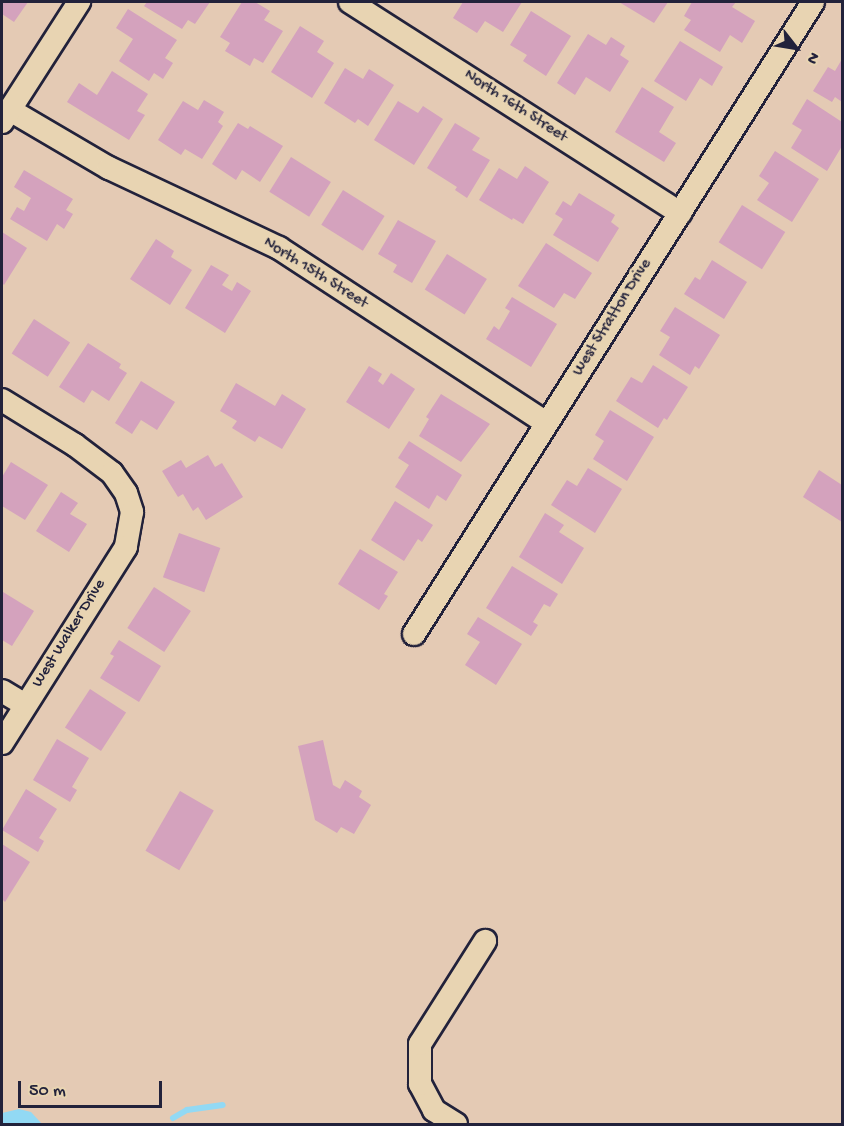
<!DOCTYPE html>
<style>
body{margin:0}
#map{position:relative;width:844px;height:1126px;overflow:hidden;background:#e4cab4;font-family:"Gochi Hand",sans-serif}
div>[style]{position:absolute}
.water>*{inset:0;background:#92d9f4}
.stream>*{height:6px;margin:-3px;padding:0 3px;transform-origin:3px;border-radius:3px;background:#92d9f4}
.building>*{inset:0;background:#d4a2bd;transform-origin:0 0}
.roads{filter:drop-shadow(2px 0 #22223b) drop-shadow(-2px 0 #22223b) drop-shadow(0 2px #22223b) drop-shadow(0 -2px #22223b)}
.minor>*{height:22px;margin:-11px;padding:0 11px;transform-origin:11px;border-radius:11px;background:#e8d4b2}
span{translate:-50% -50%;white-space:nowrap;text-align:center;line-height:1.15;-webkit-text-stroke:5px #e8d4b2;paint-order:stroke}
.street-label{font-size:16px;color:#22223b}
.frame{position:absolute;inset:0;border:3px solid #22223b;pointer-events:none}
.north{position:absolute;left:766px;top:18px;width:60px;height:60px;-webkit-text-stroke:4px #e8d4b2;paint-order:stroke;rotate:121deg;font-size:16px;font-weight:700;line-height:24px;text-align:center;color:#22223b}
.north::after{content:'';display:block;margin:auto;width:21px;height:27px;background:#22223b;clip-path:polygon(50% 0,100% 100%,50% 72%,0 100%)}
.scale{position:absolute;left:18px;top:1081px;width:144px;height:27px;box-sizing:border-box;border:3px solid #22223b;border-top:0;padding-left:8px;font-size:18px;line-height:21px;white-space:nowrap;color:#22223b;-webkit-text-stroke:4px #e8d4b2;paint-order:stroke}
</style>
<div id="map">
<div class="water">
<div style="clip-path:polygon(19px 1109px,31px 1112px,42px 1124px,2px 1124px,2px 1113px)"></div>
</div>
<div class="stream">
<div style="left:173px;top:1118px;width:16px;rotate:-30deg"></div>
<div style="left:187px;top:1110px;width:36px;rotate:-8deg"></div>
</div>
<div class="building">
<div style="clip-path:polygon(2px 2px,28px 2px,14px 22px,2px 14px)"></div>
<div style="clip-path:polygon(147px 2px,210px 2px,195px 24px,188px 20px,182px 29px,144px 6px)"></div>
<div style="clip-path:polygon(242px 2px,255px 2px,270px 11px,264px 20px,283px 31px,263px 63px,254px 58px,250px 66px,225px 51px,230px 43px,220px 37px)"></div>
<div style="clip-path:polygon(463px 2px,522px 2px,503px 32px,485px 21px,477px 33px,453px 18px)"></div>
<div style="clip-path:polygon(619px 2px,668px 2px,654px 23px)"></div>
<div style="clip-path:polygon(692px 2px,736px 2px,732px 7px,755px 21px,742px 43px,730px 35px,720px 52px,684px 30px,691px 20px,684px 16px)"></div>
<div style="clip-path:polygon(128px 9px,177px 40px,165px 58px,173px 63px,163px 79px,154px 73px,149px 81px,119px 61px,133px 39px,116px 28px)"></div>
<div style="clip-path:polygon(531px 11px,571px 36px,546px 76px,523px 61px,527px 55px,510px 45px)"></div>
<div style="clip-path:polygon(300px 26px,324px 41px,317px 52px,334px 63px,312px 98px,271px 72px)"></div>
<div style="clip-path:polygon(588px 34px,606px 45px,611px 37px,625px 46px,620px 55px,629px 61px,610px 92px,586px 77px,575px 95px,557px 83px)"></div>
<div style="clip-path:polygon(680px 41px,723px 67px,712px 86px,700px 78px,686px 101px,654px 81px)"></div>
<div style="clip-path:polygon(842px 59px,842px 102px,835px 97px,832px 102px,813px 91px,828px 67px,835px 71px)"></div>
<div style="clip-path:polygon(345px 68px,363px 79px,369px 69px,394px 85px,368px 126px,358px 119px,355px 123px,324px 103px)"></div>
<div style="clip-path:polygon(112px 71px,148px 94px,137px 111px,145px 115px,129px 140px,67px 102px,79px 83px,97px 95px)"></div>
<div style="clip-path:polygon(642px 87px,674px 107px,659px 132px,676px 143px,664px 162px,615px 132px)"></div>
<div style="clip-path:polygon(807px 99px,842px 122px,842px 146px,827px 171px,791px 148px,802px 130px,792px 124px)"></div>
<div style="clip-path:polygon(204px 100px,224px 112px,218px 122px,223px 126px,202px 159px,185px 149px,181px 155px,158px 140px,183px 101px,198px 110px)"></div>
<div style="clip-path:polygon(398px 101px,418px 113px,423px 106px,443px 119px,414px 165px,374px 140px)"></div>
<div style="clip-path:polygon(238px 123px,248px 129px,250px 126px,283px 146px,260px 182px,242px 170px,236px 180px,212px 164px)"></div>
<div style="clip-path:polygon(455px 123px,480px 138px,472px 150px,490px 160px,467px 198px,455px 190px,457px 187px,427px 168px)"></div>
<div style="clip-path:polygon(775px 151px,819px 179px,792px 222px,757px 200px,769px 183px,759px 176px)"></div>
<div style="left:291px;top:157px;width:47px;height:41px;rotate:32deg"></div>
<div style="clip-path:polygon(525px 166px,549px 182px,523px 224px,513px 218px,512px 220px,479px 200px,499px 168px,517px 179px)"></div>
<div style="clip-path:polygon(24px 170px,73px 199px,66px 210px,73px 214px,64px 229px,57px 224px,47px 241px,10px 219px,17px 207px,24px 211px,31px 198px,14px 187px)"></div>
<div style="left:343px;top:190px;width:49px;height:41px;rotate:32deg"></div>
<div style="clip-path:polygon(579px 193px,615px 215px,611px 222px,619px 228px,598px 262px,553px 235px,563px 219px,555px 214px,563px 201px,571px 206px)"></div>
<div style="left:742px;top:205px;width:51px;height:44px;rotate:32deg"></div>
<div style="clip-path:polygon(398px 220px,436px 241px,412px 283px,393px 272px,397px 265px,378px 254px)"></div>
<div style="clip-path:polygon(2px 232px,27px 248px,4px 285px,2px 283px)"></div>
<div style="clip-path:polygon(156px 239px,174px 251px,171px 257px,192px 270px,170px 305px,130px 279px)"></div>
<div style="clip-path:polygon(546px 243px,592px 273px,575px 299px,564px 293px,554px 308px,518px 286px)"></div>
<div style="left:447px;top:254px;width:47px;height:42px;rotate:32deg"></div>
<div style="clip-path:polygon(712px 260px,747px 282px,724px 319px,684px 294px,695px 277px,700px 280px)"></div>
<div style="clip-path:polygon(211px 265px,229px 275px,222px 285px,232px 291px,237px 282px,251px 291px,225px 333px,185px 308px)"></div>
<div style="clip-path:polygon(512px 297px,557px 324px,531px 367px,486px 339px,494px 326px,499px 330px,510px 311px,505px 308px)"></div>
<div style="clip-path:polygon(675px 307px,720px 335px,699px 369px,695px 366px,690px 375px,659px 355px,670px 337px,660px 331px)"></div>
<div style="left:34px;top:319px;width:43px;height:41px;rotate:33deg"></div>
<div style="clip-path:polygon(88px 343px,121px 364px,119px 368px,127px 373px,109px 401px,92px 390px,84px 403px,59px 387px)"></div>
<div style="clip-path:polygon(653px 365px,688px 387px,667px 420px,664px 418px,658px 428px,616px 401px,631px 377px,642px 383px)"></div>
<div style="clip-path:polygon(369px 366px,382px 374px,378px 381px,383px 385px,391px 373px,415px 389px,389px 429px,346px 402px)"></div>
<div style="clip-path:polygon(141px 381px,175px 402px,157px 430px,141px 420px,132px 434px,115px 423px)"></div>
<div style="clip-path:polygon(236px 383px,275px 406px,282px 394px,306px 409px,282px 449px,259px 436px,255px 442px,232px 428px,237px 421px,220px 411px)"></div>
<div style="clip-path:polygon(441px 394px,490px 424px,461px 462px,419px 436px,429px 419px,426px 417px)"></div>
<div style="clip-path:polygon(610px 410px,654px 437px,627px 481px,593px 459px,604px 441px,595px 435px)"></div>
<div style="clip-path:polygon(409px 441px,462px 475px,446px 501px,437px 495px,429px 509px,395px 487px,409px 465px,398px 458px)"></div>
<div style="clip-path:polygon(208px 455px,215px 467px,222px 463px,243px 497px,206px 520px,198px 507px,193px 511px,183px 494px,178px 497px,162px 471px,181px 460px,186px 468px)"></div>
<div style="clip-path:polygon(11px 462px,48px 485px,25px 520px,2px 506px,2px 477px)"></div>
<div style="clip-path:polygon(588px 468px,622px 489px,595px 533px,551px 505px,567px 480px,577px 486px)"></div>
<div style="clip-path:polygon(819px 470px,842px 485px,842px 522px,803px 497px)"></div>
<div style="clip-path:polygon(61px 492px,78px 503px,70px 514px,87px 524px,69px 552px,36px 531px)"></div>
<div style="clip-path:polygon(395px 501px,433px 525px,422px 542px,418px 539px,404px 561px,371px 540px)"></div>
<div style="clip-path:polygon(545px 513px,564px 525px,559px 532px,584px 548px,562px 584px,519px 557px)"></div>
<div style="left:179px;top:533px;width:44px;height:47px;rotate:20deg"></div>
<div style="clip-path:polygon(360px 549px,398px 572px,384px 594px,388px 596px,379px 610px,338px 584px)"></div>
<div style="clip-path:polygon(512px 566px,558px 594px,550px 607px,544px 604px,533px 622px,538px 625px,531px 636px,486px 608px)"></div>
<div style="left:154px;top:587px;width:44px;height:49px;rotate:33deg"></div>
<div style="clip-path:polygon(3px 592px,34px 611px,12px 646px,2px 640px)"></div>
<div style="clip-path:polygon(478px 617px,522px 644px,496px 685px,465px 665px,480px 642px,467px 634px)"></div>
<div style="clip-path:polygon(119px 640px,161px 666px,139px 702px,100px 678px,114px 656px,110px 654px)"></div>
<div style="left:90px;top:689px;width:43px;height:46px;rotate:33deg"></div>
<div style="clip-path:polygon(57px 739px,89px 758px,72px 787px,77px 790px,70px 802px,33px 780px)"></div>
<div style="clip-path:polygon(323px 740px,333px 785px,340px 789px,345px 780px,362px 791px,359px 797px,371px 805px,354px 834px,341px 827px,337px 833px,315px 820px,298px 746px)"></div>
<div style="clip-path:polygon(26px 789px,57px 809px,39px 838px,44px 841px,38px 852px,2px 830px)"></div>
<div style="left:180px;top:791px;width:39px;height:69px;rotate:30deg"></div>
<div style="clip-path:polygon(2px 844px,30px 862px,5px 902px,2px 899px)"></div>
</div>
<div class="roads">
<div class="minor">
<div style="left:350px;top:2px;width:392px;rotate:32.6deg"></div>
<div style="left:10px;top:110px;width:115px;rotate:30.4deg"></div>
<div style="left:109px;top:168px;width:188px;rotate:25.2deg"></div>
<div style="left:279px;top:248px;width:319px;rotate:33.2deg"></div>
<div style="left:2px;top:122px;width:143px;rotate:-57.3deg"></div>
<div style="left:2px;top:400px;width:86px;rotate:31.7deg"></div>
<div style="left:75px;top:445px;width:46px;rotate:37.1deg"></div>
<div style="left:112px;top:473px;width:24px;rotate:55deg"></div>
<div style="left:126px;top:493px;width:20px;rotate:72deg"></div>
<div style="left:132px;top:512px;width:36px;rotate:100deg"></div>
<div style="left:126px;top:547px;width:232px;rotate:122.3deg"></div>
<div style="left:414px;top:634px;width:747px;rotate:-57.73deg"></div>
<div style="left:2px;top:691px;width:27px;rotate:31deg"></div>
<div style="left:456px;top:1124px;width:26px;rotate:-148deg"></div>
<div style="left:434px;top:1110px;width:30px;rotate:-118deg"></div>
<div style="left:420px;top:1084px;width:40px;rotate:-90deg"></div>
<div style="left:420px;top:1044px;width:122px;rotate:-57.7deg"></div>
</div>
</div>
<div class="street-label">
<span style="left:515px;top:107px;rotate:33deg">North 16th Street</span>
<span style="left:315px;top:274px;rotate:32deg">North 15th Street</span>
<span style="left:613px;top:318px;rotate:-58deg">West Stratton Drive</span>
<span style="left:70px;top:634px;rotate:-58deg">West Walker Drive</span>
</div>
<div class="frame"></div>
<div class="north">N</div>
<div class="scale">50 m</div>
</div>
